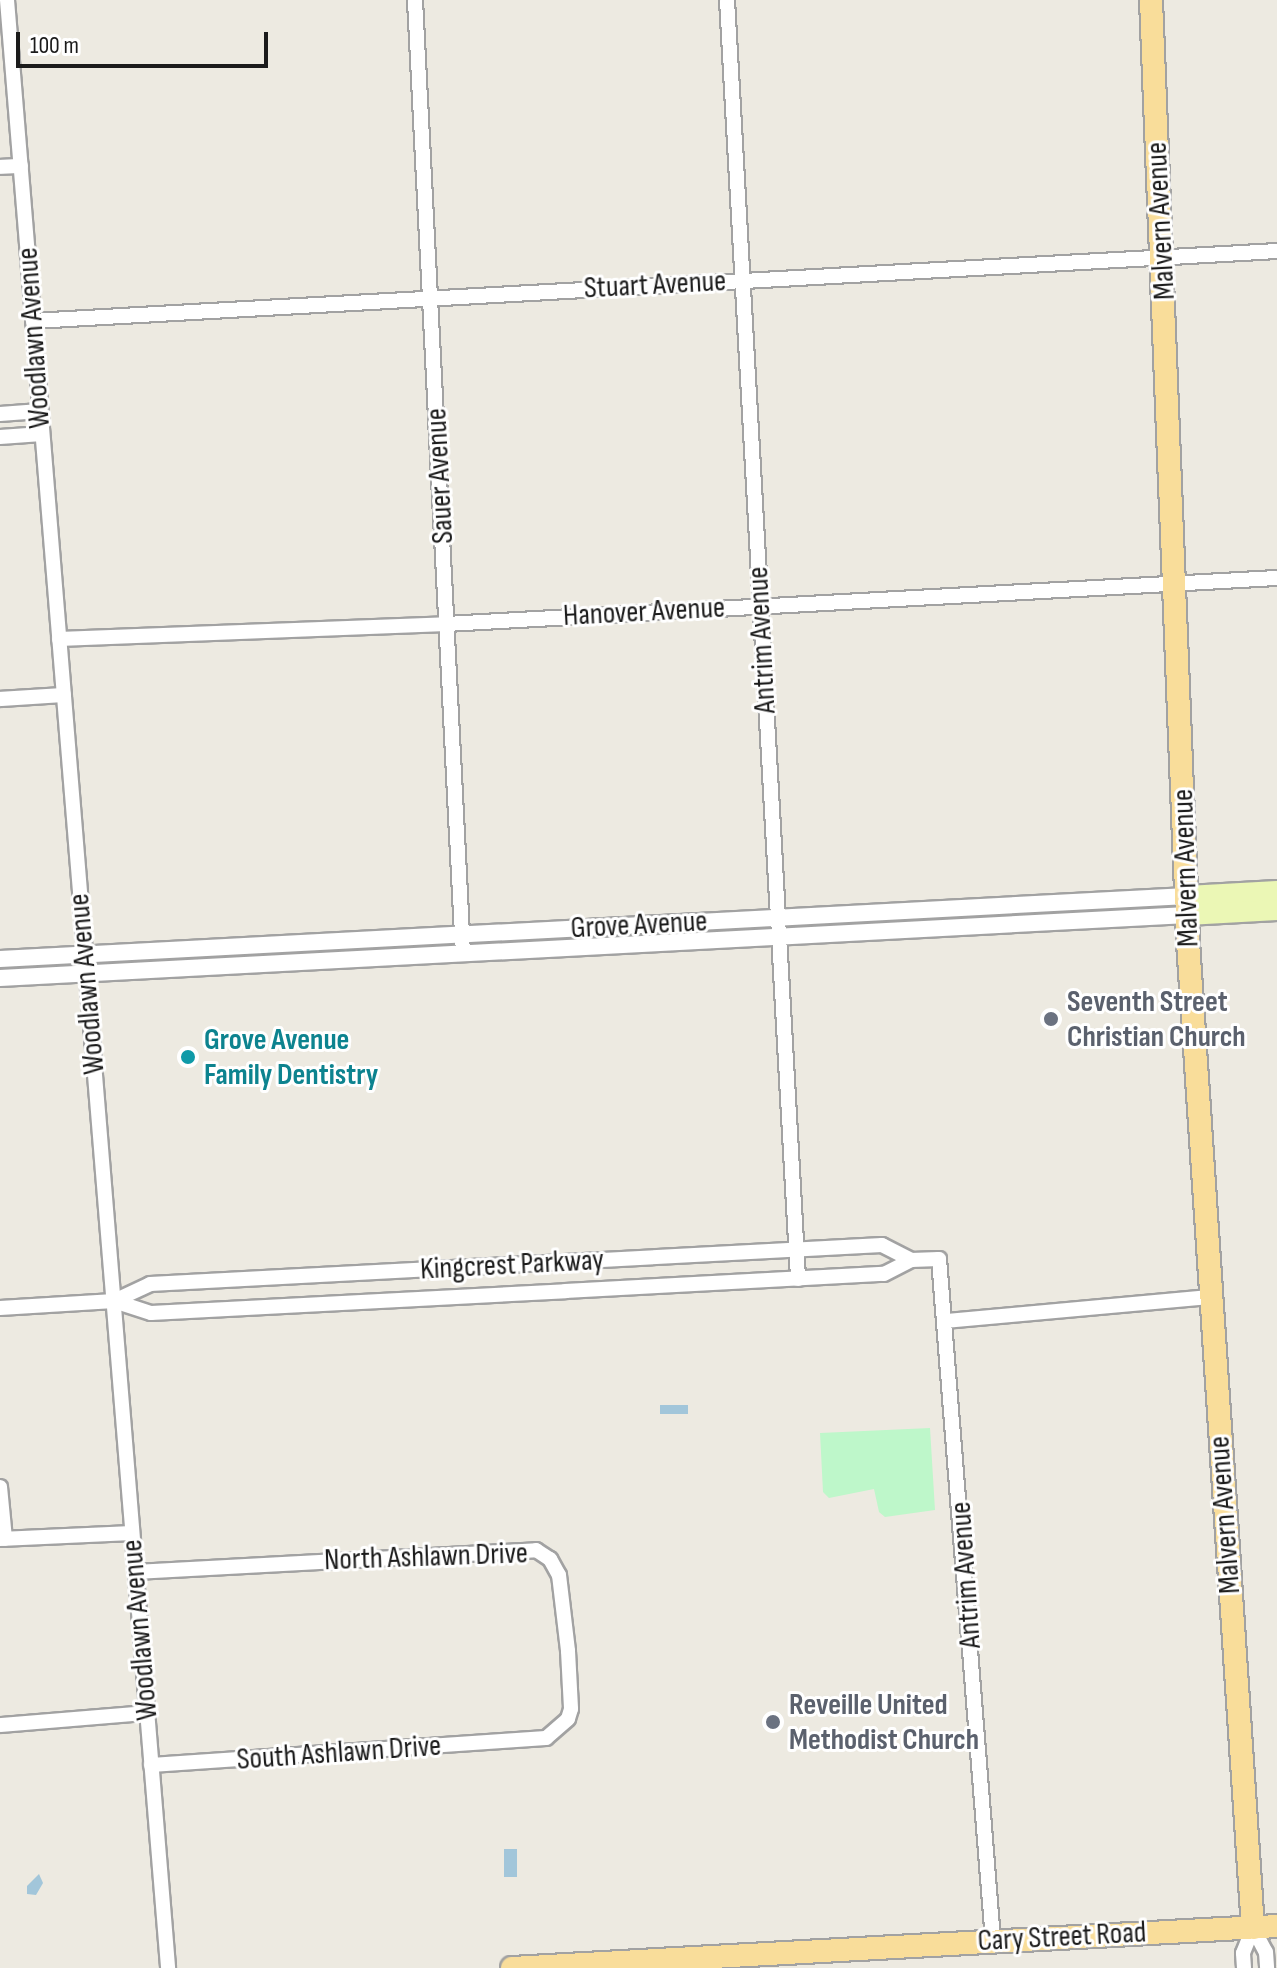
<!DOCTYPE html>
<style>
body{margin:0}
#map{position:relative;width:1277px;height:1968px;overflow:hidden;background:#edeae1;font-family:"Sofia Sans Condensed",sans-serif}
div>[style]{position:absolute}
.park>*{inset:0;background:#bef7ca}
.water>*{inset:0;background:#a2c6da;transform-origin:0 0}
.roads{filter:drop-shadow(2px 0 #a2a2a2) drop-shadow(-2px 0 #a2a2a2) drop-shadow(0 2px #a2a2a2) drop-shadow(0 -2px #a2a2a2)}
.minor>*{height:14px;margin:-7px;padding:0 7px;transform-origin:7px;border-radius:7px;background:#fff}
.tertiary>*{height:16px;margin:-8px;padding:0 8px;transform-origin:8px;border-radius:8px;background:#fff}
.secondary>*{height:20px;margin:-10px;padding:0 10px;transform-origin:10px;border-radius:10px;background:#ebf7b5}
.primary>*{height:22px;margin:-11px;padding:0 11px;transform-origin:11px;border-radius:11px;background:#f9dd9a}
.dots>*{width:22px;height:22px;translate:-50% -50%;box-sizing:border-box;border:4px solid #fff;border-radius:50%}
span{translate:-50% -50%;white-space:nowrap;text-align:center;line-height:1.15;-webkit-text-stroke:6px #fff;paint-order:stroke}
.street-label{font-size:30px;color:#1b1b1b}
.worship-label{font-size:30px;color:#5b616d;font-weight:700}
.left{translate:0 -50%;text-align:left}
.culture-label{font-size:30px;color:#0d838f;font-weight:700}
.scale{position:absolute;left:16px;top:32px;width:252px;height:36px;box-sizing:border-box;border:4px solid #1b1b1b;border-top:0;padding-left:10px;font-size:24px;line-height:28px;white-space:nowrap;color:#1b1b1b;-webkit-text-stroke:6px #fff;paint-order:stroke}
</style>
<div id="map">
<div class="park">
<div style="clip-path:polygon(930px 1428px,935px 1510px,885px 1517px,879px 1512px,874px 1489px,829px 1498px,823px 1492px,820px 1433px)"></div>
</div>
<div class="water">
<div style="left:688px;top:1405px;width:9px;height:28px;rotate:90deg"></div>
<div style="left:504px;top:1849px;width:13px;height:28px"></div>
<div style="clip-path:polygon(39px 1874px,43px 1883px,36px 1895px,27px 1894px,27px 1886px)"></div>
</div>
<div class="roads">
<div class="minor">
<div style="left:7px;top:0;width:1975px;rotate:85.32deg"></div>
<div style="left:415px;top:0;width:954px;rotate:87.12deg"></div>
<div style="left:727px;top:0;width:1281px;rotate:86.82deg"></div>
<div style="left:0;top:167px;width:21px;rotate:-3deg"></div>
<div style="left:33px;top:321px;width:1246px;rotate:-3.22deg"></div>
<div style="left:0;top:414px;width:40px;rotate:-4.3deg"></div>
<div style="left:0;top:437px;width:42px;rotate:-4.1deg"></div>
<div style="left:59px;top:639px;width:387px;rotate:-2.2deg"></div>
<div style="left:446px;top:624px;width:832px;rotate:-3.17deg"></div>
<div style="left:0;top:699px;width:64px;rotate:-3.6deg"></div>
<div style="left:114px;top:1301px;width:40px;rotate:-25deg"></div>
<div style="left:150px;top:1284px;width:733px;rotate:-3.05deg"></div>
<div style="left:882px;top:1245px;width:33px;rotate:27deg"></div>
<div style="left:0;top:1308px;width:114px;rotate:-3.5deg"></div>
<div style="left:114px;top:1301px;width:39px;rotate:18deg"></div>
<div style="left:151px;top:1313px;width:415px;rotate:-3deg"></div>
<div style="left:565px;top:1291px;width:319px;rotate:-3.1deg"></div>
<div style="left:884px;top:1274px;width:30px;rotate:-27deg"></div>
<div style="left:911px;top:1260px;width:28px;rotate:-2deg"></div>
<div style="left:939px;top:1259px;width:683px;rotate:85.47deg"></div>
<div style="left:946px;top:1321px;width:266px;rotate:-5.2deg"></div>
<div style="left:0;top:1487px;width:52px;rotate:84.5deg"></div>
<div style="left:0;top:1539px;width:132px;rotate:-2.6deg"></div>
<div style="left:135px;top:1572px;width:402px;rotate:-3.1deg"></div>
<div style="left:536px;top:1550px;width:17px;rotate:33deg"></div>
<div style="left:550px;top:1559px;width:18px;rotate:61deg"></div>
<div style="left:559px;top:1575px;width:77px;rotate:83.2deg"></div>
<div style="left:568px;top:1651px;width:58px;rotate:87deg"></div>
<div style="left:571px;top:1709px;width:10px;rotate:107deg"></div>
<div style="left:568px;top:1719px;width:29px;rotate:139deg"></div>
<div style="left:546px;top:1738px;width:396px;rotate:176.1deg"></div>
<div style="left:0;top:1725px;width:147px;rotate:-4.7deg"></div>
<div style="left:1253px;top:1928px;width:27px;rotate:62deg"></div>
<div style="left:1266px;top:1952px;width:16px;rotate:86deg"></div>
<div style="left:1244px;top:1968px;width:15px;rotate:-94deg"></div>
<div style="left:1243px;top:1953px;width:27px;rotate:-68deg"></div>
</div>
<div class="tertiary">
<div style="left:0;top:959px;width:1189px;rotate:-3.04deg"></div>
<div style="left:0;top:978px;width:1189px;rotate:-3.04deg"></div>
</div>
<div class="secondary">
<div style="left:1187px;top:896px;width:90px;rotate:-3.2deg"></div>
<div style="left:1187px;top:915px;width:90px;rotate:-3.2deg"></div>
</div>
<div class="primary">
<div style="left:1151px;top:0;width:943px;rotate:87.75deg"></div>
<div style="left:1188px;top:942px;width:988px;rotate:86.23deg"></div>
<div style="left:512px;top:1968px;width:766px;rotate:-3.14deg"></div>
</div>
</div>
<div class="dots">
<div style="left:1051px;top:1019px;background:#6b7280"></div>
<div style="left:188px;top:1057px;background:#0f9aa8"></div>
<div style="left:773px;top:1722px;background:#6b7280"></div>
</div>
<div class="street-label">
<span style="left:1161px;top:221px;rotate:-93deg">Malvern Avenue</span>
<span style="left:655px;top:285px;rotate:-3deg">Stuart Avenue</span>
<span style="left:34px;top:338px;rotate:-94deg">Woodlawn Avenue</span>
<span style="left:440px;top:476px;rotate:-93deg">Sauer Avenue</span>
<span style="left:644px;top:612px;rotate:-3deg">Hanover Avenue</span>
<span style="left:762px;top:640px;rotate:-93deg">Antrim Avenue</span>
<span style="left:1186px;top:868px;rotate:-92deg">Malvern Avenue</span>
<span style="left:639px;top:925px;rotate:-3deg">Grove Avenue</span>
<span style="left:87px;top:984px;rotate:-95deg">Woodlawn Avenue</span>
<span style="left:512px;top:1265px;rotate:-3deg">Kingcrest Parkway</span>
<span style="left:1225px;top:1515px;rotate:-94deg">Malvern Avenue</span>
<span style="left:426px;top:1557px;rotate:-2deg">North Ashlawn Drive</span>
<span style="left:966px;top:1575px;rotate:-94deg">Antrim Avenue</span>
<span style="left:140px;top:1630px;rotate:-95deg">Woodlawn Avenue</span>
<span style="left:339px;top:1753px;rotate:-4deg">South Ashlawn Drive</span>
<span style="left:1062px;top:1937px;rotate:-3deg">Cary Street Road</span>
</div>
<div class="worship-label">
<span class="left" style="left:1067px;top:1019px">Seventh Street<br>Christian Church</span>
<span class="left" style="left:789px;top:1722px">Reveille United<br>Methodist Church</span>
</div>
<div class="culture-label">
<span class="left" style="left:204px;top:1057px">Grove Avenue<br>Family Dentistry</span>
</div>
<div class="scale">100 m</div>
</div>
